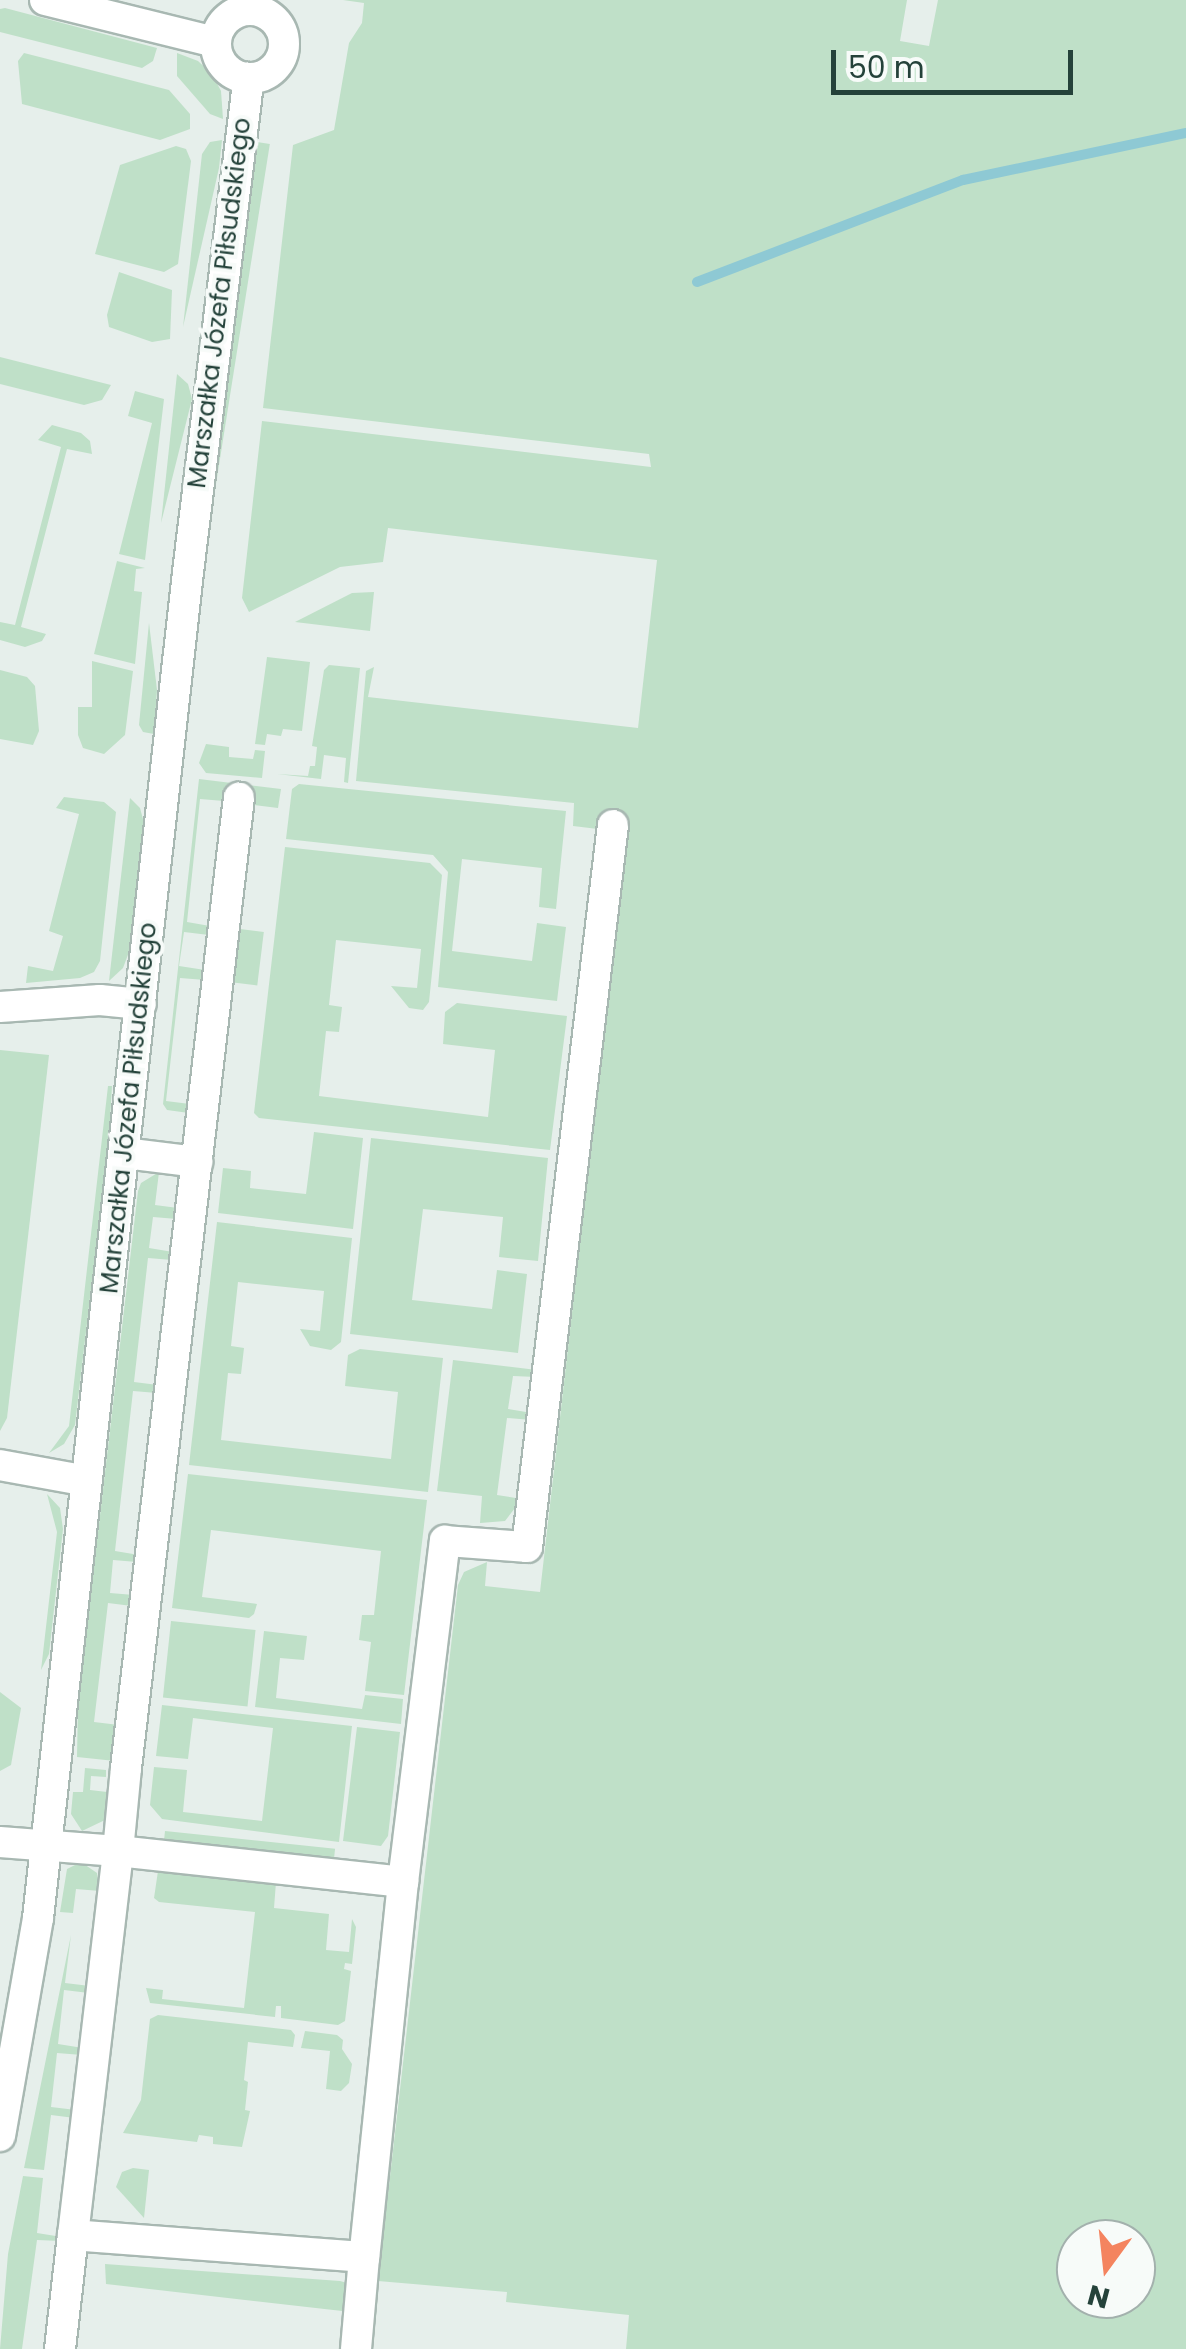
<!DOCTYPE html>
<meta charset="utf-8">
<style>
body{margin:0}
#map{position:relative;width:1186px;height:2349px;overflow:hidden;background:#e6efeb;font-family:Poppins,sans-serif}
div>[style]{position:absolute}
.green>*{inset:0;background:#bfe0c8;transform-origin:0 0}
.stream>*{height:10px;margin:-5px;padding:0 5px;transform-origin:5px;border-radius:5px;background:#8ec9d4}
.roads{filter:drop-shadow(2px 0 #a8b8b2) drop-shadow(-2px 0 #a8b8b2) drop-shadow(0 2px #a8b8b2) drop-shadow(0 -2px #a8b8b2)}
.minor>*{height:30px;margin:-15px;padding:0 15px;transform-origin:15px;border-radius:15px;background:#fff}
.minor>.ring{margin:-15px;padding:0;box-sizing:content-box;background:none;border:30px solid #fff;border-radius:50%}
span{translate:-50% -50%;white-space:nowrap;text-align:center;line-height:1.15;-webkit-text-stroke:8px #f7fbf9;paint-order:stroke}
.street-label{font-size:25px;color:#24423a}
.north{position:absolute;left:1056px;top:2219px;width:100px;height:100px;box-sizing:border-box;background:#f7fbf9;border:2px solid #a3b1ad;border-radius:50%;rotate:195deg;font-size:28px;font-weight:700;line-height:40px;text-align:center;color:#24423a}
.north::after{content:'';display:block;margin:auto;width:35px;height:45px;background:#f4845f;clip-path:polygon(50% 0,100% 100%,50% 72%,0 100%)}
.scale{position:absolute;left:831px;top:50px;width:242px;height:45px;box-sizing:border-box;border:5px solid #24423a;border-top:0;padding-left:12px;font-size:30px;line-height:35px;white-space:nowrap;color:#24423a;-webkit-text-stroke:8px #f7fbf9;paint-order:stroke}
</style>
<div id="map">
<div class="green">
<div style="clip-path:polygon(evenodd,343px 0,907px 0,900px 41px,929px 46px,938px 0,1186px 0,1186px 2349px,626px 2349px,629px 2315px,506px 2302px,507px 2292px,378px 2281px,458px 1585px,464px 1572px,487px 1562px,485px 1586px,540px 1592px,628px 824px,600px 819px,598px 829px,573px 826px,574px 803px,356px 781px,366px 671px,374px 667px,368px 697px,638px 728px,657px 560px,388px 528px,383px 562px,340px 567px,249px 612px,242px 598px,262px 421px,651px 467px,649px 454px,263px 408px,293px 145px,334px 130px,349px 43px,362px 23px,364px 3px,343px 0,1076px 2239px,1136px 2239px,1136px 2299px,1076px 2299px,1076px 2239px)"></div>
<div style="clip-path:polygon(5px 8px,157px 48px,153px 61px,142px 68px,0 32px,0 9px)"></div>
<div style="clip-path:polygon(24px 53px,169px 90px,190px 114px,190px 129px,160px 140px,22px 104px,18px 61px)"></div>
<div style="clip-path:polygon(177px 53px,198px 61px,212px 74px,221px 91px,223px 119px,210px 114px,177px 76px)"></div>
<div style="clip-path:polygon(222px 140px,219px 168px,183px 327px,202px 154px,210px 142px)"></div>
<div style="left:257px;top:142px;width:13px;height:446px;rotate:9deg"></div>
<div style="clip-path:polygon(176px 146px,186px 149px,191px 161px,178px 264px,164px 272px,95px 254px,120px 165px)"></div>
<div style="clip-path:polygon(119px 272px,172px 290px,170px 339px,152px 342px,109px 327px,107px 315px)"></div>
<div style="clip-path:polygon(0 357px,111px 385px,102px 400px,84px 405px,0 384px)"></div>
<div style="clip-path:polygon(177px 374px,188px 384px,192px 399px,161px 523px)"></div>
<div style="clip-path:polygon(135px 391px,164px 399px,145px 560px,119px 554px,152px 423px,128px 416px)"></div>
<div style="clip-path:polygon(52px 425px,81px 433px,90px 441px,92px 454px,67px 449px,21px 627px,46px 634px,42px 641px,25px 647px,0 640px,0 622px,15px 625px,61px 447px,38px 440px)"></div>
<div style="clip-path:polygon(117px 561px,145px 568px,136px 569px,134px 591px,142px 592px,135px 664px,94px 654px)"></div>
<div style="clip-path:polygon(374px 592px,370px 631px,295px 622px,352px 593px)"></div>
<div style="clip-path:polygon(149px 623px,157px 690px,154px 734px,143px 732px,139px 725px)"></div>
<div style="clip-path:polygon(267px 657px,310px 662px,302px 731px,283px 729px,281px 736px,267px 734px,265px 745px,255px 744px)"></div>
<div style="clip-path:polygon(92px 661px,133px 671px,125px 735px,104px 754px,83px 748px,78px 735px,78px 707px,92px 707px)"></div>
<div style="clip-path:polygon(329px 665px,360px 668px,348px 783px,344px 782px,346px 758px,324px 755px,321px 779px,277px 774px,308px 776px,310px 766px,315px 766px,317px 747px,312px 746px,324px 670px)"></div>
<div style="clip-path:polygon(0 670px,27px 677px,35px 686px,39px 731px,33px 745px,0 739px)"></div>
<div style="clip-path:polygon(206px 744px,229px 747px,229px 757px,253px 759px,255px 750px,265px 751px,262px 778px,206px 773px,199px 763px)"></div>
<div style="clip-path:polygon(199px 779px,281px 789px,278px 808px,254px 805px,255px 796px,226px 793px,224px 801px,200px 799px,187px 922px,210px 926px,209px 935px,184px 932px,179px 966px,205px 970px,205px 980px,180px 978px,166px 1101px,190px 1104px,189px 1113px,167px 1110px,163px 1104px)"></div>
<div style="clip-path:polygon(299px 784px,566px 811px,556px 909px,539px 907px,542px 868px,462px 859px,452px 951px,532px 961px,537px 923px,566px 927px,557px 1001px,438px 987px,448px 872px,433px 855px,286px 839px,292px 789px)"></div>
<div style="clip-path:polygon(64px 797px,104px 802px,116px 812px,100px 961px,94px 972px,80px 978px,26px 983px,28px 966px,53px 971px,63px 936px,49px 931px,79px 814px,56px 808px)"></div>
<div style="clip-path:polygon(130px 798px,140px 808px,144px 823px,129px 952px,123px 968px,109px 981px)"></div>
<div style="clip-path:polygon(285px 847px,430px 863px,442px 875px,429px 1002px,423px 1010px,409px 1008px,391px 986px,417px 988px,421px 949px,336px 940px,329px 1005px,342px 1007px,339px 1032px,326px 1031px,319px 1096px,488px 1117px,495px 1050px,443px 1044px,445px 1012px,457px 1003px,567px 1016px,550px 1150px,259px 1118px,254px 1113px)"></div>
<div style="left:240px;top:929px;width:24px;height:54px;rotate:7deg"></div>
<div style="clip-path:polygon(0 1050px,49px 1055px,7px 1418px,0 1431px)"></div>
<div style="clip-path:polygon(108px 1086px,112px 1086px,109px 1137px,75px 1425px,64px 1444px,49px 1453px,69px 1426px)"></div>
<div style="clip-path:polygon(314px 1132px,363px 1138px,353px 1229px,218px 1213px,223px 1168px,251px 1171px,250px 1188px,306px 1194px)"></div>
<div style="clip-path:polygon(371px 1138px,548px 1158px,538px 1261px,499px 1257px,503px 1217px,423px 1209px,412px 1300px,492px 1309px,497px 1270px,527px 1274px,518px 1353px,350px 1334px)"></div>
<div style="clip-path:polygon(159px 1172px,155px 1205px,178px 1208px,177px 1219px,153px 1217px,149px 1248px,173px 1252px,172px 1260px,148px 1258px,134px 1382px,158px 1385px,157px 1393px,133px 1391px,115px 1551px,139px 1555px,137px 1562px,113px 1560px,110px 1593px,134px 1595px,132px 1606px,108px 1603px,94px 1722px,119px 1725px,115px 1761px,77px 1757px,78px 1703px,138px 1191px,141px 1183px)"></div>
<div style="clip-path:polygon(217px 1222px,352px 1238px,341px 1342px,331px 1350px,310px 1346px,300px 1329px,320px 1331px,324px 1291px,238px 1282px,231px 1346px,244px 1348px,241px 1374px,228px 1373px,221px 1440px,391px 1459px,398px 1392px,345px 1386px,348px 1355px,360px 1349px,443px 1358px,428px 1492px,189px 1465px)"></div>
<div style="clip-path:polygon(453px 1360px,537px 1370px,536px 1377px,513px 1376px,508px 1409px,532px 1413px,532px 1420px,507px 1418px,497px 1495px,522px 1499px,505px 1521px,480px 1523px,482px 1496px,437px 1491px)"></div>
<div style="clip-path:polygon(188px 1474px,427px 1500px,404px 1695px,365px 1691px,371px 1642px,359px 1640px,362px 1615px,374px 1615px,381px 1551px,211px 1530px,202px 1597px,257px 1604px,254px 1614px,249px 1618px,172px 1608px)"></div>
<div style="clip-path:polygon(47px 1494px,60px 1508px,63px 1529px,49px 1654px,41px 1670px,57px 1532px)"></div>
<div style="left:171px;top:1621px;width:85px;height:77px;rotate:6deg"></div>
<div style="clip-path:polygon(264px 1631px,307px 1636px,304px 1660px,280px 1658px,276px 1698px,362px 1709px,365px 1695px,403px 1699px,401px 1724px,255px 1707px)"></div>
<div style="clip-path:polygon(0 1692px,21px 1708px,11px 1765px,0 1771px)"></div>
<div style="clip-path:polygon(162px 1705px,352px 1726px,339px 1842px,162px 1819px,150px 1805px,154px 1767px,187px 1770px,183px 1812px,262px 1821px,273px 1728px,193px 1718px,188px 1759px,156px 1756px)"></div>
<div style="clip-path:polygon(357px 1727px,400px 1732px,388px 1836px,381px 1846px,343px 1841px)"></div>
<div style="clip-path:polygon(85px 1768px,106px 1770px,106px 1777px,91px 1776px,90px 1790px,107px 1792px,109px 1771px,114px 1771px,105px 1820px,82px 1831px,71px 1814px,73px 1792px,83px 1792px)"></div>
<div style="left:165px;top:1831px;width:171px;height:9px;rotate:6deg"></div>
<div style="clip-path:polygon(81px 1862px,97px 1873px,100px 1891px,76px 1889px,73px 1913px,60px 1912px,67px 1869px)"></div>
<div style="clip-path:polygon(158px 1871px,276px 1882px,274px 1908px,329px 1914px,326px 1950px,349px 1952px,352px 1919px,356px 1927px,352px 1964px,345px 1963px,344px 1969px,351px 1971px,345px 2021px,338px 2025px,281px 2018px,281px 2006px,276px 2006px,275px 2017px,150px 2003px,146px 1988px,163px 1990px,162px 1999px,244px 2008px,255px 1912px,159px 1902px,154px 1898px)"></div>
<div style="clip-path:polygon(71px 1935px,65px 1983px,90px 1986px,89px 1993px,64px 1990px,58px 2044px,83px 2048px,82px 2055px,57px 2053px,51px 2107px,76px 2110px,75px 2118px,51px 2115px,44px 2170px,24px 2168px)"></div>
<div style="clip-path:polygon(158px 2015px,291px 2030px,295px 2035px,293px 2047px,248px 2042px,244px 2080px,248px 2082px,245px 2110px,250px 2111px,242px 2147px,213px 2144px,213px 2137px,199px 2135px,197px 2142px,123px 2133px,141px 2100px,150px 2019px)"></div>
<div style="clip-path:polygon(305px 2031px,337px 2035px,343px 2040px,342px 2049px,352px 2064px,349px 2083px,341px 2091px,326px 2089px,330px 2051px,301px 2048px)"></div>
<div style="clip-path:polygon(133px 2168px,149px 2170px,144px 2218px,116px 2187px,122px 2172px)"></div>
<div style="clip-path:polygon(23px 2176px,43px 2178px,37px 2233px,62px 2237px,61px 2241px,37px 2240px,22px 2349px,0 2349px,8px 2254px)"></div>
<div style="clip-path:polygon(105px 2264px,340px 2281px,347px 2283px,351px 2312px,106px 2284px)"></div>
</div>
<div class="stream">
<div style="left:697px;top:282px;width:285px;rotate:-21deg"></div>
<div style="left:963px;top:180px;width:228px;rotate:-11.9deg"></div>
</div>
<div class="roads">
<div class="minor">
<div style="left:45px;top:0;width:175px;rotate:13.9deg"></div>
<div class="ring" style="left:216px;top:10px;width:38px;height:38px"></div>
<div style="left:0;top:1007px;width:100px;rotate:-4deg"></div>
<div style="left:100px;top:1000px;width:41px;rotate:5.6deg"></div>
<div style="left:124px;top:1153px;width:74px;rotate:7deg"></div>
<div style="left:0;top:1465px;width:88px;rotate:10.4deg"></div>
<div style="left:0;top:1842px;width:118px;rotate:4.4deg"></div>
<div style="left:118px;top:1851px;width:287px;rotate:6.2deg"></div>
<div style="left:403px;top:1882px;width:377px;rotate:95.9deg"></div>
<div style="left:364px;top:2257px;width:292px;rotate:-175.7deg"></div>
<div style="left:73px;top:2235px;width:387px;rotate:-83.3deg"></div>
<div style="left:118px;top:1851px;width:83px;rotate:-84.5deg"></div>
<div style="left:126px;top:1768px;width:977px;rotate:-83.36deg"></div>
<div style="left:403px;top:1882px;width:344px;rotate:-83deg"></div>
<div style="left:445px;top:1541px;width:82px;rotate:4.2deg"></div>
<div style="left:527px;top:1547px;width:727px;rotate:-83.21deg"></div>
<div style="left:0;top:2136px;width:221px;rotate:-80.1deg"></div>
<div style="left:38px;top:1918px;width:1354px;rotate:-83.64deg"></div>
<div style="left:188px;top:572px;width:498px;rotate:-83deg"></div>
<div style="left:60px;top:2349px;width:115px;rotate:-83.5deg"></div>
<div style="left:356px;top:2349px;width:92px;rotate:-85deg"></div>
</div>
</div>
<div class="street-label">
<span style="left:220px;top:303px;rotate:-83deg">Marszałka Józefa Piłsudskiego</span>
<span style="left:129px;top:1108px;rotate:-84deg">Marszałka Józefa Piłsudskiego</span>
</div>
<div class="north">N</div>
<div class="scale">50 m</div>
</div>
